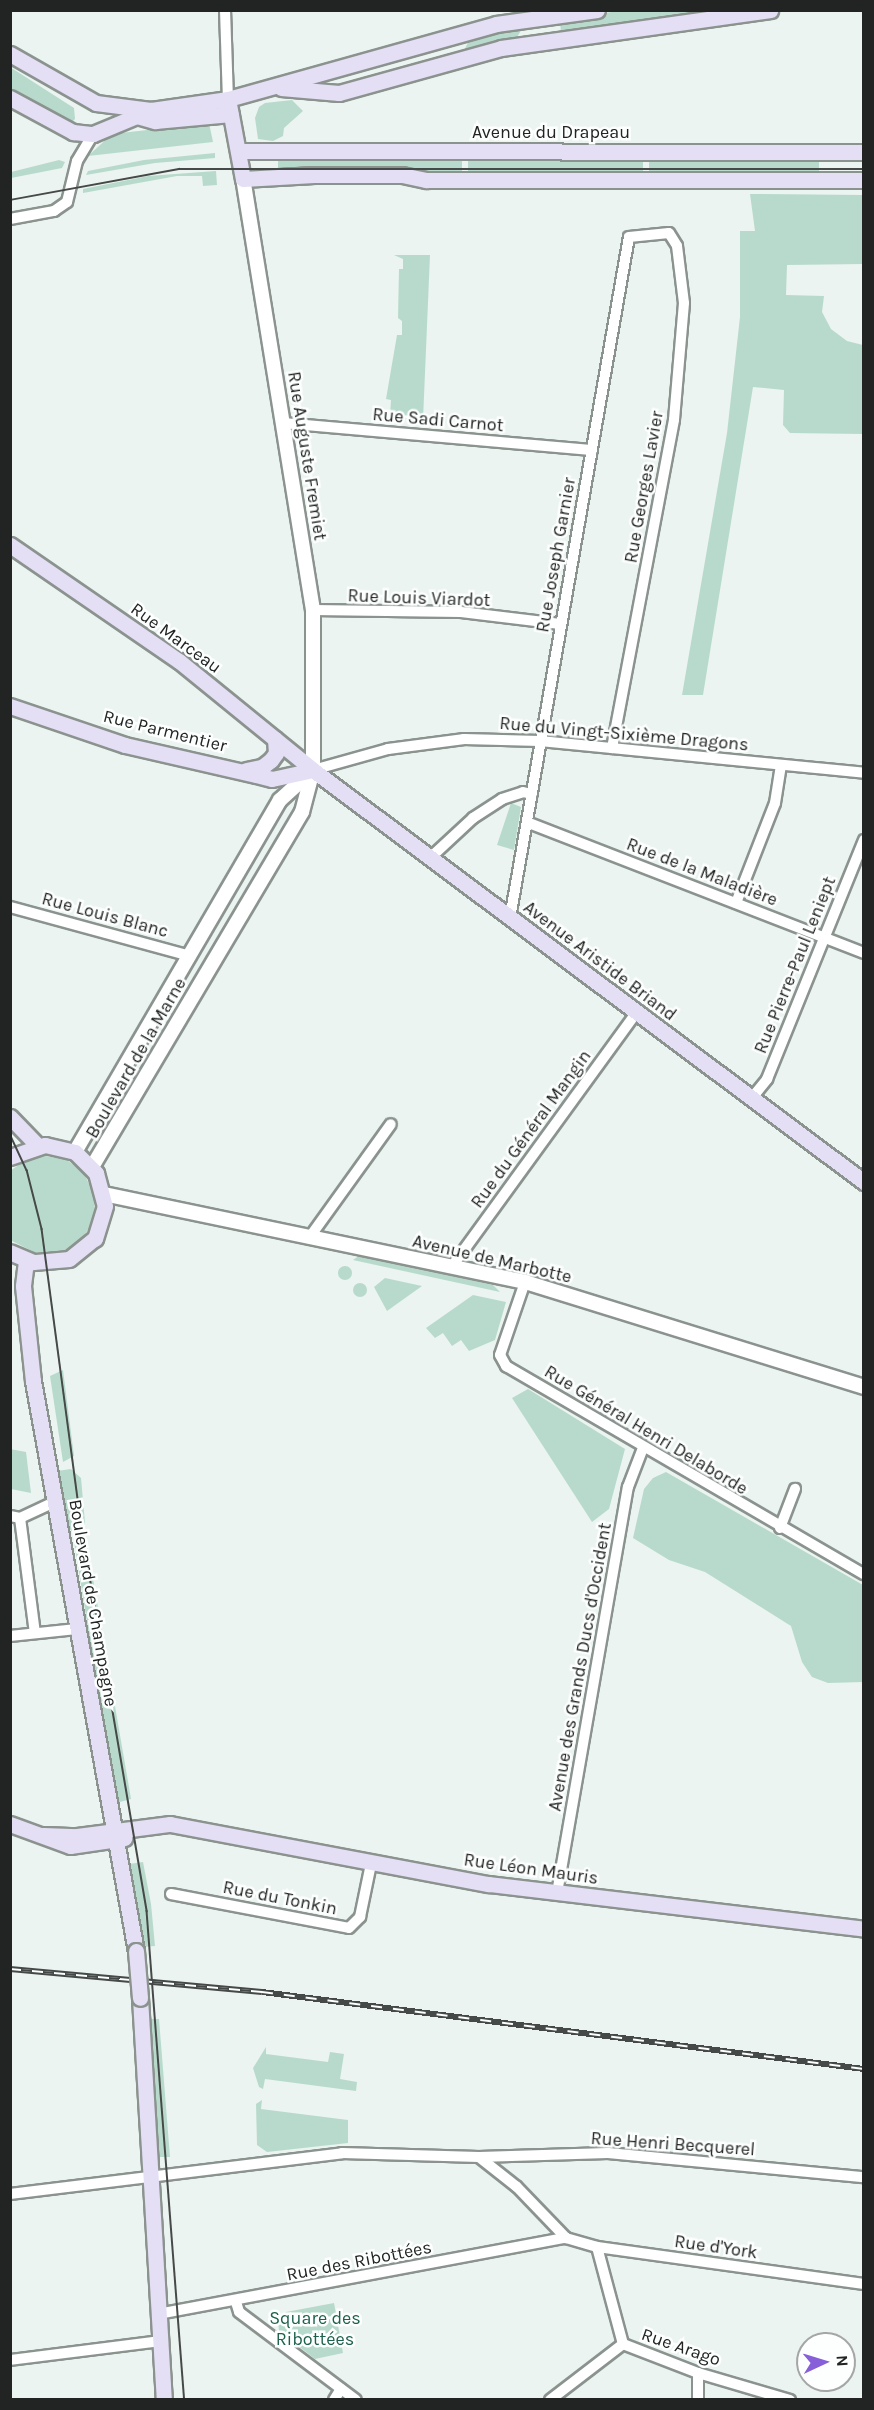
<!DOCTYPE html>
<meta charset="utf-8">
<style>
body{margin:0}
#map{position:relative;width:874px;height:2410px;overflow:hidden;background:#ebf4f0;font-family:Karla,sans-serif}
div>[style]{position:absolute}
.green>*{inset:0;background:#b8dacc;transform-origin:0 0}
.round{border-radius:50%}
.roads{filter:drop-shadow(2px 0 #8b938f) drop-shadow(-2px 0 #8b938f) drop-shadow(0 2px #8b938f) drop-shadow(0 -2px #8b938f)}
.minor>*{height:10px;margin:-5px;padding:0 5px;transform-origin:5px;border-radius:5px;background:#fff}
.tertiary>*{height:14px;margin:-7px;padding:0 7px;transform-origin:7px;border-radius:7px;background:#fff}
.secondary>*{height:15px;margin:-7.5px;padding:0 7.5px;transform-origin:7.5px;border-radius:7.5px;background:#e5dff6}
.tram>*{height:1.5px;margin:-0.75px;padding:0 0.75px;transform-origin:0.75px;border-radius:0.75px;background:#454947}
.rail>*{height:6px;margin-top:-3px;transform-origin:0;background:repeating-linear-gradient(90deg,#fdfffe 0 11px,#454947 0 22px);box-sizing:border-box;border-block:2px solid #454947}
.bridges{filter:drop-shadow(2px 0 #8b938f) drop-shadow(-2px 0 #8b938f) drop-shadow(0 2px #8b938f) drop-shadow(0 -2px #8b938f)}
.secondary-bridge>*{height:15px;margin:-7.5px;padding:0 7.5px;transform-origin:7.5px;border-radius:7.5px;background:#e5dff6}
span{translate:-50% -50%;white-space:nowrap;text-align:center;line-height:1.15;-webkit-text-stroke:5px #fdfffe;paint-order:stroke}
.street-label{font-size:18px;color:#212423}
.park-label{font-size:18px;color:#1d614c}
.frame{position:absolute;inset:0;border:12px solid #212423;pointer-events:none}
.north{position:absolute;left:796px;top:2332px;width:60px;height:60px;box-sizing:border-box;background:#fdfffe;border:2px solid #a5a7a6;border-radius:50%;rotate:86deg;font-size:16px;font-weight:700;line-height:24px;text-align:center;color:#212423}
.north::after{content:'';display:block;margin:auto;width:21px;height:27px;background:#875fd9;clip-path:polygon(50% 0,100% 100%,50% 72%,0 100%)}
</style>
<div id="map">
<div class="green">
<div style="clip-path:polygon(619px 11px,738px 11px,561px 34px,560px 19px)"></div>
<div style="clip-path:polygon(525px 24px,514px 42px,462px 55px,472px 34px)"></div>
<div style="clip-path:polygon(10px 67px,74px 108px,75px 119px,71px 123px,11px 94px)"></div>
<div style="clip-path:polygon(292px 100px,303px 111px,284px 128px,283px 136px,273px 141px,258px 139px,255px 118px,259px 107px,265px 103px)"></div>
<div style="clip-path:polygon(209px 123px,213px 142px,88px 156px,112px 134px)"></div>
<div style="clip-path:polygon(215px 153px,215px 158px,155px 163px,86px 175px,88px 171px,144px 160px)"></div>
<div style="left:278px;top:156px;width:184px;height:20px"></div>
<div style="left:468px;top:156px;width:175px;height:20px"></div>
<div style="left:649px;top:156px;width:170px;height:20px"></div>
<div style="clip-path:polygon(59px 160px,65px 162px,62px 168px,11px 178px,11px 172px)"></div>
<div style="clip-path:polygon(216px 171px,217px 185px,203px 186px,202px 176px,177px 176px,83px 193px,83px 189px,148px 176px)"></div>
<div style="clip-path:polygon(750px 194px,863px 195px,863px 264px,787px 265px,786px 295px,824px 296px,822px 312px,831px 329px,847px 341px,863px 345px,863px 434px,790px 433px,783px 425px,784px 390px,753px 387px,703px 695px,682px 695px,727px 433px,740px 317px,740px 231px,755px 231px)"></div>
<div style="clip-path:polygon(394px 255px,430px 255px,423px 420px,385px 417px,390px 415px,391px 400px,386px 399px,397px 335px,402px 335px,402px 321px,398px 318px,399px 269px,403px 269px,403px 259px)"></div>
<div style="clip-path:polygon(511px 803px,521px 807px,514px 850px,497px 845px)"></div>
<div style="clip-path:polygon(46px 1156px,67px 1160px,83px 1172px,94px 1193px,95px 1213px,92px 1225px,77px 1244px,59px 1253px,38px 1254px,10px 1240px,10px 1171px,27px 1159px)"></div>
<div style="clip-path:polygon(360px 1255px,493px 1285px,500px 1292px,353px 1260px)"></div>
<div class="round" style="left:338px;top:1266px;width:14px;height:14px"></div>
<div style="clip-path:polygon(385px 1278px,422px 1286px,387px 1311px,374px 1287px)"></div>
<div class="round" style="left:353px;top:1283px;width:14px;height:14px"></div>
<div style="clip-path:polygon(473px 1295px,506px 1302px,495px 1340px,469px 1351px,461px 1340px,452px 1346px,443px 1333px,435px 1338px,426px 1328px)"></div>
<div style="clip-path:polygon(63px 1370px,74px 1456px,63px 1462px,50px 1376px)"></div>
<div style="clip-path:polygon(528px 1389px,625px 1449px,609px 1509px,592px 1522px,512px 1398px)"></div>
<div style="clip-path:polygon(10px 1449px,26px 1452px,31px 1493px,11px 1489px)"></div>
<div style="clip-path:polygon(71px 1469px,81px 1478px,85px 1523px,78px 1534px,70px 1530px,57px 1471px)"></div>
<div style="clip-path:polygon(666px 1472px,863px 1585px,863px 1682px,828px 1683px,812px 1677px,802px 1662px,791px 1626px,705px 1572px,669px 1560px,633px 1538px,644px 1489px,653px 1478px)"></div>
<div style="clip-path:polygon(86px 1538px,131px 1799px,116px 1803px,74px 1541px)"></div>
<div style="clip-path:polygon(143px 1862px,151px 1904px,155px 1946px,141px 1947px,129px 1864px)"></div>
<div style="clip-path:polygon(146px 2019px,159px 2019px,170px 2157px,154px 2157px)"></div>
<div style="clip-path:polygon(266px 2047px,266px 2054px,328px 2062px,330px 2052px,344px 2054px,340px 2079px,357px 2082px,356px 2091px,265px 2079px,263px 2089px,259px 2087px,253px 2068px)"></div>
<div style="clip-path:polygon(262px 2100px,261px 2109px,348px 2120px,348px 2143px,267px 2152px,257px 2145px,256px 2104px)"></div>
<div style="clip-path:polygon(334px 2303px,343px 2353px,315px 2359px,279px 2331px,278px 2320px,286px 2312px)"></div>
</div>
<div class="roads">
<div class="minor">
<div style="left:225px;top:10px;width:89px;rotate:88.1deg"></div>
<div style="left:10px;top:219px;width:45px;rotate:-10.3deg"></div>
<div style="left:54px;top:211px;width:16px;rotate:-35deg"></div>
<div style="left:67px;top:202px;width:42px;rotate:-76.3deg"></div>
<div style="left:77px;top:161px;width:31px;rotate:-59deg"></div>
<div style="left:282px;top:423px;width:311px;rotate:5deg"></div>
<div style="left:313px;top:610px;width:148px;rotate:0.8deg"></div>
<div style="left:461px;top:612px;width:100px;rotate:6.9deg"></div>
<div style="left:313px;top:770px;width:78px;rotate:-15.6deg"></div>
<div style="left:388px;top:749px;width:77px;rotate:-7.5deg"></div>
<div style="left:464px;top:739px;width:76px;rotate:1.5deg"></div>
<div style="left:540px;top:741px;width:326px;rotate:5.6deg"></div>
<div style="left:529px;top:823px;width:359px;rotate:21.2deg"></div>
<div style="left:430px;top:858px;width:59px;rotate:-42.9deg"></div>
<div style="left:473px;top:818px;width:35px;rotate:-33deg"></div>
<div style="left:502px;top:799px;width:22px;rotate:-18deg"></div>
<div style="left:523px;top:792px;width:9px;rotate:13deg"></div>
<div style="left:736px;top:903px;width:107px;rotate:-68.7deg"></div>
<div style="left:775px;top:803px;width:38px;rotate:-81deg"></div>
<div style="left:10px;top:907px;width:187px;rotate:15.2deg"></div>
<div style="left:510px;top:918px;width:691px;rotate:-80.09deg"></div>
<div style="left:629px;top:237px;width:40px;rotate:-5.7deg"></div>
<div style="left:669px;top:233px;width:15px;rotate:58deg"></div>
<div style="left:677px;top:246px;width:57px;rotate:83deg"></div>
<div style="left:684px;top:303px;width:117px;rotate:94.9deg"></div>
<div style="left:674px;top:420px;width:334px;rotate:100.7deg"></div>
<div style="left:751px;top:1099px;width:26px;rotate:-51deg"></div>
<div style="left:767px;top:1079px;width:258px;rotate:-67.9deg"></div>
<div style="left:309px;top:1238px;width:140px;rotate:-54.3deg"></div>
<div style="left:453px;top:1265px;width:311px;rotate:-54deg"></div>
<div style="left:525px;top:1282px;width:77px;rotate:108.9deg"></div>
<div style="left:500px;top:1355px;width:13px;rotate:61deg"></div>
<div style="left:506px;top:1366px;width:414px;rotate:30.2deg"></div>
<div style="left:10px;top:1516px;width:10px;rotate:11deg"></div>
<div style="left:20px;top:1518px;width:40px;rotate:-25deg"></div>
<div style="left:20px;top:1518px;width:116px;rotate:82.6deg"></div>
<div style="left:780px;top:1528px;width:42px;rotate:-69deg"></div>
<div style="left:10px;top:1636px;width:67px;rotate:-6deg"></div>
<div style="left:557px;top:1893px;width:412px;rotate:-80.1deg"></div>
<div style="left:628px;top:1487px;width:42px;rotate:-69deg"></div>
<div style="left:171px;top:1894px;width:181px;rotate:10.8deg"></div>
<div style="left:349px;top:1928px;width:16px;rotate:-45deg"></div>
<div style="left:360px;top:1917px;width:54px;rotate:-78.3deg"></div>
<div style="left:479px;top:2157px;width:129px;rotate:-1.8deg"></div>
<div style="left:608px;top:2153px;width:257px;rotate:5.4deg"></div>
<div style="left:10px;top:2194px;width:335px;rotate:-7deg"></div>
<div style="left:342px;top:2153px;width:137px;rotate:1.7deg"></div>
<div style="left:479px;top:2157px;width:48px;rotate:38.3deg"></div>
<div style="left:517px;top:2187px;width:71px;rotate:46.1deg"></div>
<div style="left:597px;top:2247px;width:100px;rotate:75deg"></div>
<div style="left:623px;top:2344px;width:80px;rotate:21.1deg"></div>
<div style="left:698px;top:2373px;width:96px;rotate:16.4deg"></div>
<div style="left:236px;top:2302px;width:10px;rotate:73deg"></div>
<div style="left:239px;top:2312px;width:146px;rotate:36.9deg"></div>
<div style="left:158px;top:2314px;width:415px;rotate:-10.6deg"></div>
<div style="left:566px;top:2238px;width:32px;rotate:16deg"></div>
<div style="left:597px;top:2247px;width:270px;rotate:7.9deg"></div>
<div style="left:10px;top:2360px;width:151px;rotate:-7.2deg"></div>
<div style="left:698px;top:2373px;width:27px;rotate:90deg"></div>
<div style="left:334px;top:2400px;width:13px;rotate:-58deg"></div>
<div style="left:550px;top:2400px;width:92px;rotate:-37.5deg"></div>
</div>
<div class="tertiary">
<div style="left:75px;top:1152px;width:407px;rotate:-59.8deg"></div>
<div style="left:280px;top:800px;width:45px;rotate:-42.3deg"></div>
<div style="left:92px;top:1167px;width:412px;rotate:-59.4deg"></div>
<div style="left:302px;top:812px;width:43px;rotate:-75.3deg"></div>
<div style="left:313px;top:770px;width:160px;rotate:-90deg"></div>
<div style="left:313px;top:610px;width:437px;rotate:-99.2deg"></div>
<div style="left:104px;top:1194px;width:430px;rotate:11.8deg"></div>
<div style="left:525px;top:1282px;width:355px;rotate:17.2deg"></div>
</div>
<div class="secondary">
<div style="left:10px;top:54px;width:99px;rotate:29.7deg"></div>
<div style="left:96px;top:103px;width:55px;rotate:7.3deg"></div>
<div style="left:151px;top:110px;width:78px;rotate:-8.1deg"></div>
<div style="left:228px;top:99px;width:278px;rotate:-15.6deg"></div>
<div style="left:496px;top:24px;width:102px;rotate:-7.9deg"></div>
<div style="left:281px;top:88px;width:58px;rotate:4.9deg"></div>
<div style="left:339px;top:93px;width:168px;rotate:-15.5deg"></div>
<div style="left:501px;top:48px;width:272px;rotate:-8deg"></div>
<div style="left:10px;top:98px;width:72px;rotate:28.4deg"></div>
<div style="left:73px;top:132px;width:20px;rotate:6deg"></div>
<div style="left:93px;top:134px;width:63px;rotate:-22.5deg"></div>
<div style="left:228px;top:99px;width:81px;rotate:79.4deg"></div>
<div style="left:243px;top:179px;width:71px;rotate:-3.2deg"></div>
<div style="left:314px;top:175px;width:88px"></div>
<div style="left:402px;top:175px;width:25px;rotate:12deg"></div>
<div style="left:426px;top:180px;width:438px"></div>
<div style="left:137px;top:116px;width:19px;rotate:16deg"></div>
<div style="left:155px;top:121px;width:76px;rotate:-5.3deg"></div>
<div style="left:238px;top:151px;width:626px;rotate:0.09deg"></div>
<div style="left:10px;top:545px;width:205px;rotate:34.5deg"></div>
<div style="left:179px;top:661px;width:173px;rotate:39.1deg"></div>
<div style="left:313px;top:770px;width:688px;rotate:36.79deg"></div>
<div style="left:10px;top:706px;width:121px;rotate:18.7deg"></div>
<div style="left:125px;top:745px;width:134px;rotate:12.9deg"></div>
<div style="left:256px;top:775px;width:16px;rotate:14deg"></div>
<div style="left:272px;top:779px;width:42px;rotate:-12.4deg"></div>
<div style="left:246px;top:770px;width:16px;rotate:-11deg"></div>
<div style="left:262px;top:767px;width:11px;rotate:-38deg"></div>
<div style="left:271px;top:760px;width:9px;rotate:-54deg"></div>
<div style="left:276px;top:753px;width:14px;rotate:-94deg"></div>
<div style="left:10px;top:1117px;width:39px;rotate:46deg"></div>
<div style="left:10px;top:1157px;width:37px;rotate:-19deg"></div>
<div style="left:45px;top:1145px;width:31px;rotate:13deg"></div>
<div style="left:75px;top:1152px;width:30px;rotate:45deg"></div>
<div style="left:96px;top:1173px;width:34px;rotate:75deg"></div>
<div style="left:105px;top:1206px;width:34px;rotate:107deg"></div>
<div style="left:95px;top:1238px;width:33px;rotate:141deg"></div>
<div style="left:69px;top:1259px;width:36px;rotate:175deg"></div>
<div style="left:33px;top:1262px;width:25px;rotate:-157deg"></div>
<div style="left:26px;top:1261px;width:25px;rotate:97deg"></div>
<div style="left:23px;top:1286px;width:96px;rotate:84deg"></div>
<div style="left:33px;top:1381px;width:579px;rotate:79.76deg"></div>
<div style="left:10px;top:1824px;width:64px;rotate:20.1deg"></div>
<div style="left:70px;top:1846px;width:55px;rotate:-8.4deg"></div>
<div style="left:43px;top:1835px;width:34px;rotate:2deg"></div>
<div style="left:77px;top:1836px;width:94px;rotate:-7.4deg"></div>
<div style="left:170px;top:1824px;width:325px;rotate:10.7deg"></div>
<div style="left:489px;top:1884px;width:378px;rotate:6.8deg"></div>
<div style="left:140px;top:1998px;width:403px;rotate:86.6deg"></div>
</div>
</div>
<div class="tram">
<div style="left:10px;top:200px;width:172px;rotate:-10.4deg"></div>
<div style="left:179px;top:169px;width:685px"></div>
<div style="left:10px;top:1134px;width:40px;rotate:65deg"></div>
<div style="left:27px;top:1170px;width:61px;rotate:75.7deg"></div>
<div style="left:42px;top:1229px;width:304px;rotate:82.4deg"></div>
<div style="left:82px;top:1530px;width:387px;rotate:80.3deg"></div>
<div style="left:147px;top:1911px;width:490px;rotate:85.6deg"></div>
</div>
<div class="rail">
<div style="left:10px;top:1969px;width:253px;rotate:5.2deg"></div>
<div style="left:262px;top:1992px;width:607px;rotate:7.29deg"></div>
</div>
<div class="bridges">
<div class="secondary-bridge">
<div style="left:136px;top:1951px;width:47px;rotate:85.1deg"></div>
</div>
</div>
<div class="street-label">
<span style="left:551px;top:132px">Avenue du Drapeau</span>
<span style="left:438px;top:420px;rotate:5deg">Rue Sadi Carnot</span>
<span style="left:307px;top:456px;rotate:81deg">Rue Auguste Fremiet</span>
<span style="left:644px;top:487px;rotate:-80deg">Rue Georges Lavier</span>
<span style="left:556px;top:555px;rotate:-80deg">Rue Joseph Garnier</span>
<span style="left:419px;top:598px;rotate:2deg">Rue Louis Viardot</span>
<span style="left:176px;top:638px;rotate:36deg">Rue Marceau</span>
<span style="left:165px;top:731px;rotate:14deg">Rue Parmentier</span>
<span style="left:624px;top:734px;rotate:5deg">Rue du Vingt-Sixième Dragons</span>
<span style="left:702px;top:872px;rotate:21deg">Rue de la Maladière</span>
<span style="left:105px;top:915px;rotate:15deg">Rue Louis Blanc</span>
<span style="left:600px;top:961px;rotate:37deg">Avenue Aristide Briand</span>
<span style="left:795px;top:965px;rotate:-68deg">Rue Pierre-Paul Leniept</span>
<span style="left:136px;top:1058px;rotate:-60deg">Boulevard de la Marne</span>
<span style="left:531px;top:1129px;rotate:-54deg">Rue du Général Mangin</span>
<span style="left:492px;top:1259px;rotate:13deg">Avenue de Marbotte</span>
<span style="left:646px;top:1430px;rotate:31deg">Rue Général Henri Delaborde</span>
<span style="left:93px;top:1603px;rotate:80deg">Boulevard de Champagne</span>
<span style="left:580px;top:1667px;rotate:-80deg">Avenue des Grands Ducs d'Occident</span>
<span style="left:531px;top:1869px;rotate:8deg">Rue Léon Mauris</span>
<span style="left:280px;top:1898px;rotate:11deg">Rue du Tonkin</span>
<span style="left:673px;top:2144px;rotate:4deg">Rue Henri Becquerel</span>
<span style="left:716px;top:2247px;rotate:8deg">Rue d'York</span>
<span style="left:359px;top:2261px;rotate:-11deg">Rue des Ribottées</span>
<span style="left:681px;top:2347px;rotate:19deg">Rue Arago</span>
</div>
<div class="park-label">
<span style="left:315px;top:2329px">Square des<br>Ribottées</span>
</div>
<div class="frame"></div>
<div class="north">N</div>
</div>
